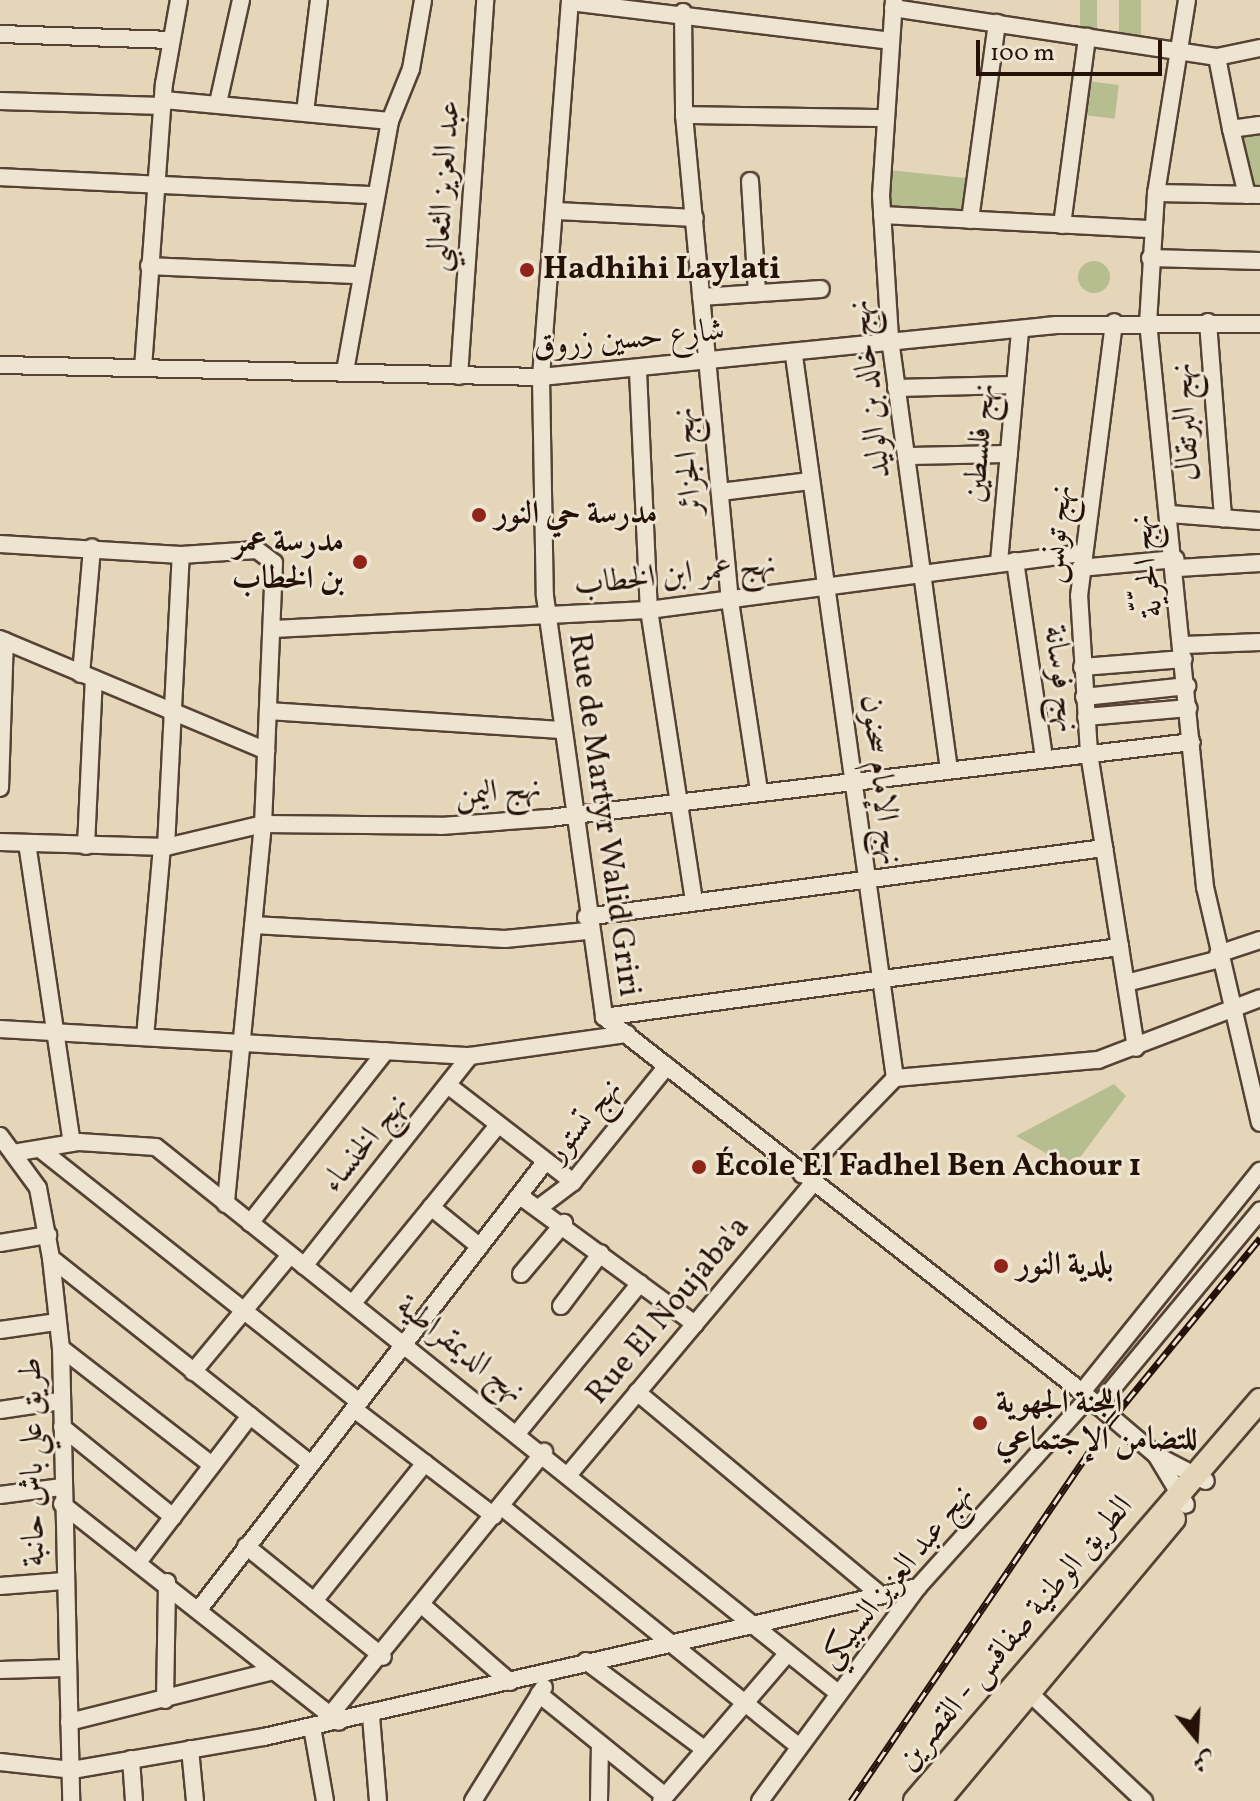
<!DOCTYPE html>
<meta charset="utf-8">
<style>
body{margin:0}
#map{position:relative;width:1260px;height:1801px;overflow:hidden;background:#e5d6ba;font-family:Vollkorn,Amiri,serif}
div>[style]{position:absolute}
.green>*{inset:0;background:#b6bd8e;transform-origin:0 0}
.round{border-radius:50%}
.roads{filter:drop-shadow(2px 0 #554234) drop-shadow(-2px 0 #554234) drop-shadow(0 2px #554234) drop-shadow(0 -2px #554234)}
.minor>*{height:16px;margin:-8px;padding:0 8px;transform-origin:8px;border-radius:8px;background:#eee4d2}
.major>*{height:22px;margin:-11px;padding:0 11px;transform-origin:11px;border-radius:11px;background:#e5d6ba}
.rail>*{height:7px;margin-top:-3.5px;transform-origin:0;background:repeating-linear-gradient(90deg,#eee4d2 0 12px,#251108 0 24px);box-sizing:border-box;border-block:2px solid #251108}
.dots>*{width:22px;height:22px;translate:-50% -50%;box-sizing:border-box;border:4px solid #eee4d2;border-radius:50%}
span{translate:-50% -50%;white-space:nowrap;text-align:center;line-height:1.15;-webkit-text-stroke:6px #eee4d2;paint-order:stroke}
.street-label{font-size:32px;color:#251108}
.poi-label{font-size:32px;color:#251108;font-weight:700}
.left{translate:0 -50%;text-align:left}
.right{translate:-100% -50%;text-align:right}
.north{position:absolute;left:1156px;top:1697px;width:80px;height:80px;-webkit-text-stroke:6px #eee4d2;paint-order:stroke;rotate:162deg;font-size:22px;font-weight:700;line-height:32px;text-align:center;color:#251108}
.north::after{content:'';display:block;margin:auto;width:28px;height:36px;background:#251108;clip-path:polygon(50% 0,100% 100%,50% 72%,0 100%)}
.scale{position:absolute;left:976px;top:40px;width:186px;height:36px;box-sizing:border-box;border:4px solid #251108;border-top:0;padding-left:10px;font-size:24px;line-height:28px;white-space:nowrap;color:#251108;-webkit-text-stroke:6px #eee4d2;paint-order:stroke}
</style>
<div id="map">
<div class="green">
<div style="left:1080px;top:0;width:17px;height:29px"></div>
<div style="left:1119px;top:0;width:22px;height:36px"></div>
<div style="left:1087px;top:81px;width:32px;height:34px;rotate:7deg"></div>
<div style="clip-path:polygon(1260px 132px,1260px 191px,1251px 192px,1236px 135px)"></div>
<div style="left:889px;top:170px;width:79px;height:40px;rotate:6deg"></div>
<div class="round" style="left:1078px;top:261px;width:32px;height:32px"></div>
<div style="clip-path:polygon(1114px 1084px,1126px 1096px,1072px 1168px,1016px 1136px)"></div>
</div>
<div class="roads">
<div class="minor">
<div style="left:570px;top:0;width:378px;rotate:94.4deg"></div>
<div style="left:541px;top:377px;width:219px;rotate:89deg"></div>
<div style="left:545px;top:596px;width:425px;rotate:82deg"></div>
<div style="left:604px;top:1017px;width:608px;rotate:38.11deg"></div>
<div style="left:1082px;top:1392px;width:97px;rotate:40.4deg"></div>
<div style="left:1156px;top:1455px;width:58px;rotate:59deg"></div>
<div style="left:894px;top:0;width:195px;rotate:93.8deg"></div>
<div style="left:881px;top:195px;width:144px;rotate:86.4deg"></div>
<div style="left:890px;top:339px;width:434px;rotate:82.2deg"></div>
<div style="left:1187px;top:0;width:195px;rotate:99.1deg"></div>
<div style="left:1156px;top:193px;width:129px;rotate:93.5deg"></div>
<div style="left:1148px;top:322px;width:568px;rotate:84.24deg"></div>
<div style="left:1205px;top:887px;width:242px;rotate:76.9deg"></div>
<div style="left:570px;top:2px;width:322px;rotate:6.9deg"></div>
<div style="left:893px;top:8px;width:328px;rotate:8.6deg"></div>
<div style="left:1217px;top:57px;width:44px;rotate:-11.8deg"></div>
<div style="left:683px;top:12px;width:103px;rotate:89.4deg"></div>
<div style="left:684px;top:115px;width:488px;rotate:84.6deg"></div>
<div style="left:730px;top:601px;width:192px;rotate:81.3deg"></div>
<div style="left:0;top:34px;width:169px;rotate:2deg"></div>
<div style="left:1217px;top:57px;width:73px;rotate:79deg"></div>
<div style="left:1231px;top:129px;width:29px;rotate:-8deg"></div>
<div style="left:164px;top:100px;width:227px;rotate:5.3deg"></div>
<div style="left:390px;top:121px;width:253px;rotate:100.2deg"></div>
<div style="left:0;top:101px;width:163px;rotate:1.8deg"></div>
<div style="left:218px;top:103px;width:106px;rotate:-77.4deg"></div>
<div style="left:305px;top:112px;width:113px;rotate:-82.9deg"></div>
<div style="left:684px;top:115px;width:200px;rotate:0.9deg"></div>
<div style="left:390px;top:121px;width:56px;rotate:-68deg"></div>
<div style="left:411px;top:69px;width:70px;rotate:-80.1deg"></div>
<div style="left:1231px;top:129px;width:68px;rotate:76.4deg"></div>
<div style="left:0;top:177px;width:372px;rotate:2.8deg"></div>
<div style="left:750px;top:181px;width:112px;rotate:86.4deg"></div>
<div style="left:1156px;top:193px;width:104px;rotate:1.1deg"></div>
<div style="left:557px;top:211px;width:138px;rotate:2.9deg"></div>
<div style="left:882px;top:215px;width:271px;rotate:3deg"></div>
<div style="left:970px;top:220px;width:199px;rotate:-82.2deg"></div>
<div style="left:1062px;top:225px;width:190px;rotate:-82.4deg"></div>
<div style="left:1150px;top:258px;width:110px;rotate:1.6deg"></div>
<div style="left:149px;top:266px;width:209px;rotate:2.5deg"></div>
<div style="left:701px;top:297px;width:120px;rotate:-3.8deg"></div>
<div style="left:1208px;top:322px;width:197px;rotate:85.6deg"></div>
<div style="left:794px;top:356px;width:729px;rotate:82.04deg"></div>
<div style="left:895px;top:1078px;width:134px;rotate:134.1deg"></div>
<div style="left:0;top:365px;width:541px;rotate:1.27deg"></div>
<div style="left:541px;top:377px;width:518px;rotate:-5.77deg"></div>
<div style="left:1056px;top:325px;width:204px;rotate:-0.3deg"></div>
<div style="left:143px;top:368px;width:285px;rotate:-85.8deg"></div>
<div style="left:164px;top:84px;width:85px;rotate:-79.9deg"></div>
<div style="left:638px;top:371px;width:239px;rotate:87.4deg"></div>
<div style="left:649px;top:610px;width:295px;rotate:81.2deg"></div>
<div style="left:459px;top:376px;width:377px;rotate:-86deg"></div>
<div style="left:896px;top:388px;width:118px;rotate:-1.5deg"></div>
<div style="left:906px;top:456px;width:103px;rotate:-1.1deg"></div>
<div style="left:720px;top:492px;width:91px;rotate:-7deg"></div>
<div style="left:1170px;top:514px;width:90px;rotate:4.4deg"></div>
<div style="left:0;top:544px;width:181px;rotate:3.5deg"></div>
<div style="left:181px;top:555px;width:76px;rotate:-3.8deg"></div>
<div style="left:257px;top:550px;width:21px;rotate:37deg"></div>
<div style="left:274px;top:563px;width:261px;rotate:92.4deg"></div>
<div style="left:263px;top:824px;width:382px;rotate:95.6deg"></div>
<div style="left:1015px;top:561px;width:199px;rotate:81.6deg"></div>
<div style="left:999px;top:562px;width:234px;rotate:-84.8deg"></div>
<div style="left:1080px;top:568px;width:96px;rotate:-5.4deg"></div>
<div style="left:1178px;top:568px;width:82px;rotate:-3.5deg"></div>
<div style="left:272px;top:629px;width:377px;rotate:-2.9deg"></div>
<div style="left:649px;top:610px;width:437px;rotate:-7.5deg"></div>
<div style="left:0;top:639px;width:289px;rotate:22.8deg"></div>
<div style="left:1184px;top:645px;width:76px;rotate:-2.3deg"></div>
<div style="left:1082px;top:667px;width:102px;rotate:-4.5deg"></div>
<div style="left:81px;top:674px;width:127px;rotate:-85deg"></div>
<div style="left:1084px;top:697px;width:104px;rotate:-6.1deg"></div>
<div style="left:268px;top:711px;width:293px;rotate:3.7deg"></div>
<div style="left:1086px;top:717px;width:103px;rotate:-5deg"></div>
<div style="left:0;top:788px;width:147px;rotate:-88.1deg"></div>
<div style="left:0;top:842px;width:166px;rotate:1.7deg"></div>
<div style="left:166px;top:847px;width:100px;rotate:-13.3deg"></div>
<div style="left:263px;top:824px;width:178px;rotate:0.6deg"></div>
<div style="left:441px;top:826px;width:108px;rotate:-4.2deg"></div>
<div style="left:549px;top:818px;width:647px;rotate:-6.74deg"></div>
<div style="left:27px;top:843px;width:303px;rotate:81.5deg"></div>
<div style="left:86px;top:846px;width:167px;rotate:-87.3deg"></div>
<div style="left:166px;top:847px;width:292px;rotate:-87.1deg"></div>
<div style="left:586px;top:917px;width:523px;rotate:-7.59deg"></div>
<div style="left:253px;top:925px;width:252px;rotate:3.2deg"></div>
<div style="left:505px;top:939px;width:82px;rotate:-5.6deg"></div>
<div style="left:1120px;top:947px;width:102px;rotate:81deg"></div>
<div style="left:1218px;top:954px;width:44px;rotate:-18.4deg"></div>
<div style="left:1126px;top:983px;width:97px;rotate:-14.3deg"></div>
<div style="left:604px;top:1017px;width:521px;rotate:-7.73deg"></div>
<div style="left:1120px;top:947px;width:196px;rotate:-99.1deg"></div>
<div style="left:1089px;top:753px;width:157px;rotate:-93.6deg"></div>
<div style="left:1079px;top:596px;width:276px;rotate:-82.7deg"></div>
<div style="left:0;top:1029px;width:471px;rotate:3.3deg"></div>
<div style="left:470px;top:1056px;width:159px;rotate:-8deg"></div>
<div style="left:145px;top:1037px;width:191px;rotate:-84.9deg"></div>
<div style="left:895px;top:1078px;width:204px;rotate:-5.1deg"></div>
<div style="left:1098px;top:1060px;width:173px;rotate:-20.9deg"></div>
<div style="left:449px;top:1086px;width:157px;rotate:37.7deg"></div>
<div style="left:0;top:1136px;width:64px;rotate:53.8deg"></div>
<div style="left:38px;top:1188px;width:71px;rotate:79.5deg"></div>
<div style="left:51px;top:1258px;width:91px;rotate:83.7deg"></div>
<div style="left:61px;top:1348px;width:453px;rotate:88.7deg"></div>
<div style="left:40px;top:1149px;width:407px;rotate:38.4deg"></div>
<div style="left:13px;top:1153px;width:67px;rotate:-9.5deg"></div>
<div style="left:79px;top:1142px;width:77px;rotate:3.7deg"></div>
<div style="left:156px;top:1147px;width:874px;rotate:38.68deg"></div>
<div style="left:520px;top:1196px;width:217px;rotate:36.2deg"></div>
<div style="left:431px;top:1207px;width:63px;rotate:39.2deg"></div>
<div style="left:540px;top:1207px;width:41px;rotate:-37.1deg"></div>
<div style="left:573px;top:1182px;width:149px;rotate:-51deg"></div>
<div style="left:250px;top:1223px;width:219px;rotate:-51.7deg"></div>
<div style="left:0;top:1243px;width:49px;rotate:-9.5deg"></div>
<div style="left:51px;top:1258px;width:332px;rotate:38.4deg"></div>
<div style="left:304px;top:1266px;width:268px;rotate:-51.7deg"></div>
<div style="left:521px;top:1274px;width:67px;rotate:-49.9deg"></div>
<div style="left:353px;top:1303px;width:230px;rotate:-50.8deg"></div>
<div style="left:561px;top:1306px;width:66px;rotate:-53deg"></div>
<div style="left:0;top:1330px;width:58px;rotate:-8deg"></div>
<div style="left:61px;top:1348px;width:191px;rotate:37.8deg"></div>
<div style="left:193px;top:1372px;width:152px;rotate:-50.3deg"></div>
<div style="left:637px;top:1392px;width:317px;rotate:39.8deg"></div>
<div style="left:1082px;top:1392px;width:284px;rotate:-51.2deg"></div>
<div style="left:1098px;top:1406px;width:254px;rotate:-50.3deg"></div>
<div style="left:354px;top:1409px;width:176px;rotate:37.4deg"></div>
<div style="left:0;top:1410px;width:61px;rotate:-8.5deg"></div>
<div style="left:62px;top:1427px;width:143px;rotate:39deg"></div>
<div style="left:519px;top:1431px;width:191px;rotate:-50.7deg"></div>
<div style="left:1156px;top:1455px;width:56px;rotate:27.5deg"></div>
<div style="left:569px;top:1474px;width:380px;rotate:-50deg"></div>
<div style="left:0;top:1495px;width:63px;rotate:-7.4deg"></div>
<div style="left:62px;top:1504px;width:352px;rotate:38.2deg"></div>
<div style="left:502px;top:1507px;width:378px;rotate:38.9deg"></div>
<div style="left:246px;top:1546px;width:176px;rotate:39deg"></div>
<div style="left:139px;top:1561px;width:183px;rotate:-52.6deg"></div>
<div style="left:0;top:1586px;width:64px;rotate:-4.5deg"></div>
<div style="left:314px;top:1601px;width:177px;rotate:-51.2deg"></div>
<div style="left:422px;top:1605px;width:117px;rotate:41.2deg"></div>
<div style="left:200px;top:1608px;width:564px;rotate:-52.28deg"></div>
<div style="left:586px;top:1661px;width:147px;rotate:36.7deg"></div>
<div style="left:0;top:1670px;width:66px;rotate:-1.7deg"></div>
<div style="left:1021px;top:1685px;width:169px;rotate:43.3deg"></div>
<div style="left:539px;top:1694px;width:162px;rotate:39deg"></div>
<div style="left:165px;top:1700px;width:118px;rotate:-89deg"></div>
<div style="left:331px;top:1714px;width:338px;rotate:-50.9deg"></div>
<div style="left:371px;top:1716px;width:85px;rotate:85.3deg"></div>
<div style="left:69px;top:1722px;width:210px;rotate:-14deg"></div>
<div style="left:312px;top:1727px;width:75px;rotate:80deg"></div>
<div style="left:190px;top:1749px;width:52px;rotate:84.5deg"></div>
<div style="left:131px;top:1759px;width:42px;rotate:85.9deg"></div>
<div style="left:0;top:1762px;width:72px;rotate:6.3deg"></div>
<div style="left:72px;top:1770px;width:195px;rotate:-9.8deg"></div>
<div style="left:264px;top:1737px;width:671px;rotate:-12.92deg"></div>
<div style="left:473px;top:1801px;width:134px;rotate:-58.1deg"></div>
<div style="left:599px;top:1801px;width:57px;rotate:-89deg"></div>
<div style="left:661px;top:1801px;width:192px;rotate:-49.4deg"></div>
<div style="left:760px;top:1801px;width:266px;rotate:-53.6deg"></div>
<div style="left:918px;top:1587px;width:254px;rotate:-48deg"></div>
</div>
<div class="major">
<div style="left:915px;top:1801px;width:529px;rotate:-49.29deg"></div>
<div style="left:939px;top:1801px;width:367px;rotate:-50.2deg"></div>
</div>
</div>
<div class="rail">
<div style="left:851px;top:1801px;width:463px;rotate:-55.7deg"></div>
<div style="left:1112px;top:1419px;width:234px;rotate:-50.7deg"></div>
</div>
<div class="dots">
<div style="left:527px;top:270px;background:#8f2418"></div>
<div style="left:479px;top:515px;background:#8f2418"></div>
<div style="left:360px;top:562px;background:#8f2418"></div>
<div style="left:699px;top:1167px;background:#8f2418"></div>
<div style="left:1001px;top:1266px;background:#8f2418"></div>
<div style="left:980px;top:1423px;background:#8f2418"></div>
</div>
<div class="street-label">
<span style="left:445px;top:186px;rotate:-86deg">عبد العزيز الثعالبي</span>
<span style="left:629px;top:340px;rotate:-5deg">شارع حسين زروق</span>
<span style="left:871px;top:389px;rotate:-97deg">نهج خالد بن الوليد</span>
<span style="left:1187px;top:422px;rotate:-94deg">نهج البرتقال</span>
<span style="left:981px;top:443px;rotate:-85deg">نهج فلسطين</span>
<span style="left:689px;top:461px;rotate:-95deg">نهج الجزائر</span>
<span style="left:1058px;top:534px;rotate:-84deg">نهج تونس</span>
<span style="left:1148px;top:566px;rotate:-97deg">نهج الحرّيّة</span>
<span style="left:675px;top:576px;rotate:-6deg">نهج عمر ابن الخطاب</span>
<span style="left:1060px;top:679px;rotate:82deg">نهج فوسانة</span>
<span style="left:880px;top:780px;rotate:83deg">نهج الإمام سحنون</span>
<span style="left:498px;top:793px;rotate:-5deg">نهج اليمن</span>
<span style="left:603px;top:815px;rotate:82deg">Rue de Martyr Walid Griri</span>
<span style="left:585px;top:1121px;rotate:-50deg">نهج تستور</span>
<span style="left:366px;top:1144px;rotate:-51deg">نهج الخنساء</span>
<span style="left:669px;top:1311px;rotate:-50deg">Rue El Noujaba'a</span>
<span style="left:460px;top:1350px;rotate:38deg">نهج الديمقراطية</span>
<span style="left:34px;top:1462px;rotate:-91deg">طريق علي باش حانبة</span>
<span style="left:897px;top:1577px;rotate:-51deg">نهج عبد العزيز السبيكي</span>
<span style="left:1016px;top:1634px;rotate:-50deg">الطريق الوطنية صفاقس - القصرين</span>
</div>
<div class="poi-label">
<span class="left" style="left:543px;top:270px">Hadhihi Laylati</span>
<span class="left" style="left:495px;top:515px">مدرسة حي النور</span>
<span class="right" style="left:344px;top:562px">مدرسة عمر<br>بن الخطاب</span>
<span class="left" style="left:715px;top:1167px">École El Fadhel Ben Achour 1</span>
<span class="left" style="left:1017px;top:1266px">بلدية النور</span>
<span class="left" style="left:996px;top:1423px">اللجنة الجهوية<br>للتضامن الإجتماعي</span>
</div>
<div class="north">ش</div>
<div class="scale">100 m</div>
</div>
